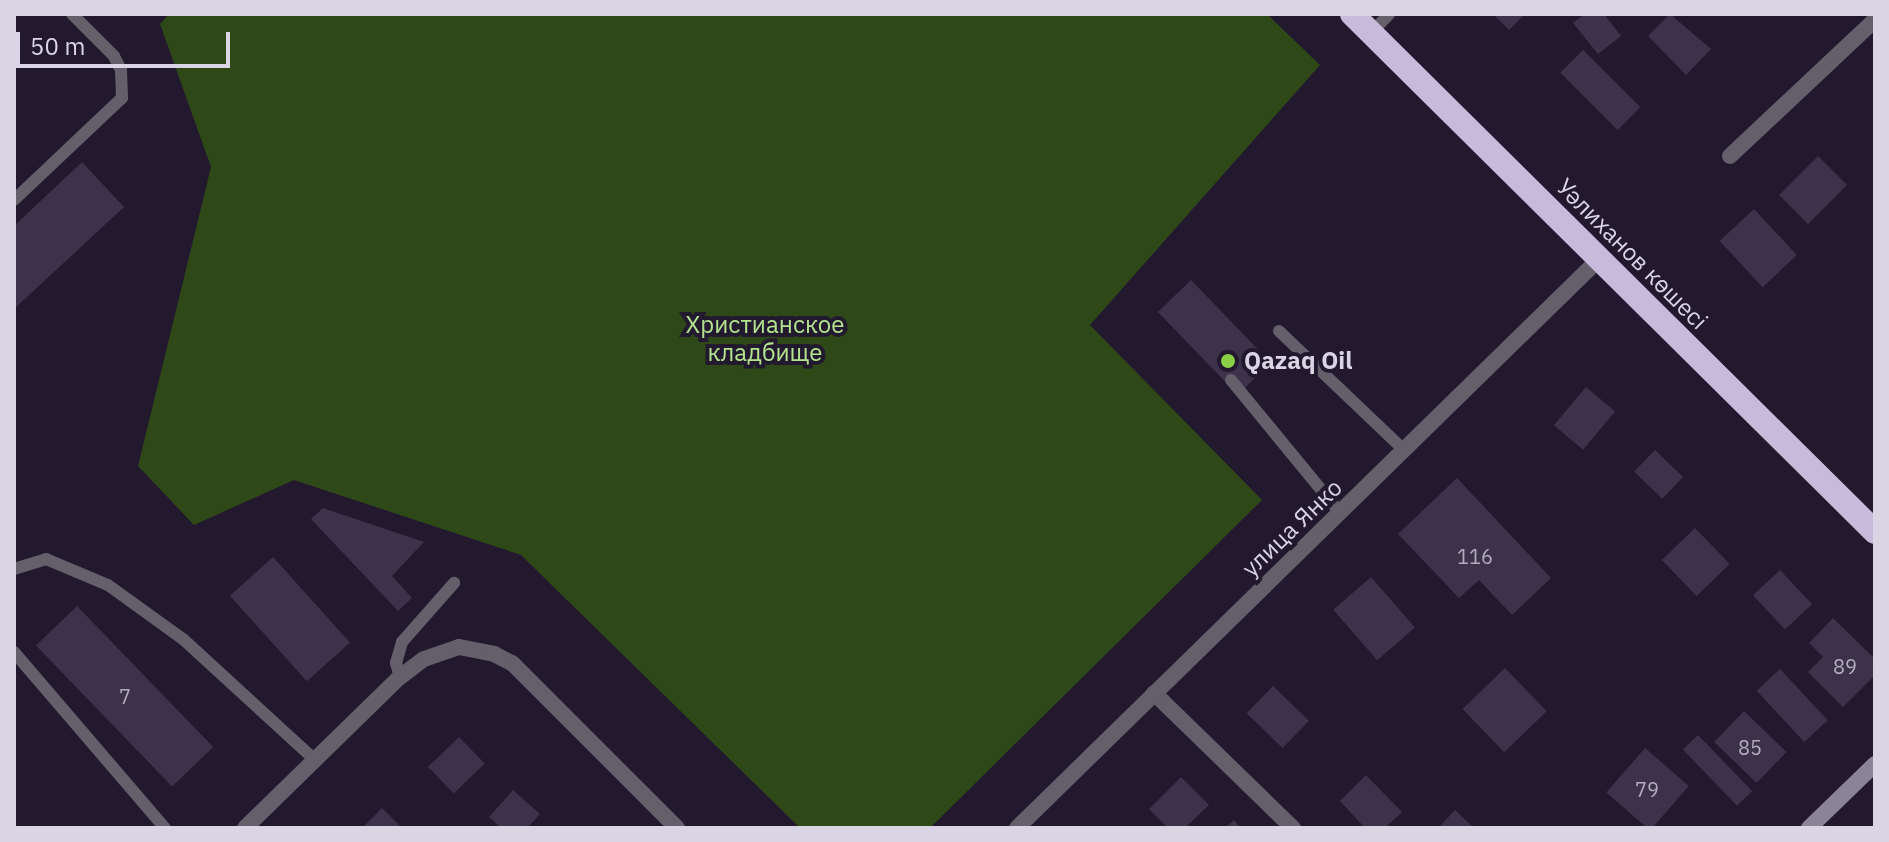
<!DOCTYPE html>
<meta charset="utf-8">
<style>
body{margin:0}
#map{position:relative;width:1889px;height:842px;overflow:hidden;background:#22192f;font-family:"IBM Plex Sans",sans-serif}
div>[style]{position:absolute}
.green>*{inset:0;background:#2f4818}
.building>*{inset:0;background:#3c334b;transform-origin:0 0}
.lane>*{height:12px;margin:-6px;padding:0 6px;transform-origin:6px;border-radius:6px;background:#635f6b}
.street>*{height:16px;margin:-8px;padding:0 8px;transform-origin:8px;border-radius:8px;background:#635f6b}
.secondary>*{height:16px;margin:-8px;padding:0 8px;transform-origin:8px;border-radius:8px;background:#8b8498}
.highway>*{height:24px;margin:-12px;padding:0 12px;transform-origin:12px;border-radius:12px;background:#c6bbda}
.dots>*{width:22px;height:22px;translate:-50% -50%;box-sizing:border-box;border:4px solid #22192f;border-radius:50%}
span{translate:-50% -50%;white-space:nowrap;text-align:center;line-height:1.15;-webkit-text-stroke:8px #22192f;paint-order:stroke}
.number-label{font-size:20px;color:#b2acbe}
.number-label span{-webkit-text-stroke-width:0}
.street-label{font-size:24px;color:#dad5e4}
.park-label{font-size:24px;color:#b3e38e}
.poi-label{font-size:24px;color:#dad5e4;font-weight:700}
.left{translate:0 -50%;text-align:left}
.frame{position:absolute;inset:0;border:16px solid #dad5e4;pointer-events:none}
.scale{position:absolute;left:16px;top:32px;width:214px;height:36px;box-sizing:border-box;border:4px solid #dad5e4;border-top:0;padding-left:10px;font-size:24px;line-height:28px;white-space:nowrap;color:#dad5e4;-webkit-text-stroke:6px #22192f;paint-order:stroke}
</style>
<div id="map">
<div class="green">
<div style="clip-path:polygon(169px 14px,1267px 14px,1320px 65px,1090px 325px,1262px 500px,930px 828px,800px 828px,521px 555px,294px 480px,194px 525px,138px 466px,211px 167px,160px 24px)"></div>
</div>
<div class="building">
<div style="clip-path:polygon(1493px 14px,1525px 14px,1509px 30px)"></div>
<div style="clip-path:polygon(1585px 14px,1604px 14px,1621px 36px,1598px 54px,1573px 23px)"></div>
<div style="clip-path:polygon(1670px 14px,1711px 49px,1686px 75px,1648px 36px)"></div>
<div style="left:1583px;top:50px;width:81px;height:32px;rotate:45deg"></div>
<div style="left:1818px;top:156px;width:41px;height:55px;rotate:45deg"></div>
<div style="clip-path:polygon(82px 162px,124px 207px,14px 309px,14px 226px)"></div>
<div style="left:1754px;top:209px;width:63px;height:47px;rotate:47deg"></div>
<div style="left:1191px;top:280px;width:115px;height:46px;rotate:46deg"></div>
<div style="left:1586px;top:387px;width:38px;height:50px;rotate:40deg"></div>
<div style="left:1655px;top:450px;width:39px;height:30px;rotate:44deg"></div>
<div style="clip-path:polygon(1457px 478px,1551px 578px,1512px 615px,1479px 580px,1459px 598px,1398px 534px)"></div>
<div style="clip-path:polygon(323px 508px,424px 542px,392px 576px,412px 598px,398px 611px,311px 519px)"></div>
<div style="left:1695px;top:528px;width:50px;height:46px;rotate:46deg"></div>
<div style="left:273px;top:557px;width:115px;height:58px;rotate:48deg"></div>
<div style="left:1780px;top:570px;width:47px;height:37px;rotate:47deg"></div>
<div style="left:1371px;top:577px;width:67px;height:50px;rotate:49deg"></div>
<div style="left:77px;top:606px;width:196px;height:57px;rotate:46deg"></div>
<div style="clip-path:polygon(1833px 618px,1875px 659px,1875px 675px,1843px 707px,1808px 672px,1823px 657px,1809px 643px)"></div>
<div style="left:1505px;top:668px;width:60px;height:59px;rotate:46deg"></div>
<div style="left:1780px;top:669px;width:70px;height:32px;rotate:47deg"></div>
<div style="left:1273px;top:686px;width:50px;height:38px;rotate:44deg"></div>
<div style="left:1744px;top:711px;width:59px;height:43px;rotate:44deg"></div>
<div style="left:1698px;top:735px;width:78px;height:21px;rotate:46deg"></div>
<div style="left:459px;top:737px;width:37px;height:43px;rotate:46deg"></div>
<div style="left:1645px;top:748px;width:58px;height:59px;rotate:41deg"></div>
<div style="clip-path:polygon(1366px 775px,1402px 812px,1385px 828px,1365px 828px,1340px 801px)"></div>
<div style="clip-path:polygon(1181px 777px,1209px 805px,1185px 828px,1168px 828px,1149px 809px)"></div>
<div style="clip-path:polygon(513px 790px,540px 814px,527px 828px,501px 828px,489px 817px)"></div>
<div style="clip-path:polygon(382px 808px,402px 828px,362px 828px)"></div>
<div style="clip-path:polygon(1455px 810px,1474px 828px,1438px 828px)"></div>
<div style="clip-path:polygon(1234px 820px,1241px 828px,1225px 828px)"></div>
</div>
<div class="lane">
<div style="left:1369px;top:35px;width:29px;rotate:-46deg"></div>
<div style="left:14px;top:200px;width:149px;rotate:-43.4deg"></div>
<div style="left:122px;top:98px;width:28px;rotate:-92deg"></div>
<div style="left:121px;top:70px;width:16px;rotate:-117deg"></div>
<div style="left:114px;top:56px;width:59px;rotate:-135deg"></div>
<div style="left:1279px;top:331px;width:174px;rotate:43.6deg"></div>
<div style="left:1231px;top:380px;width:173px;rotate:50.6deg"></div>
<div style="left:14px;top:569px;width:34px;rotate:-17deg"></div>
<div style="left:46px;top:559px;width:67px;rotate:22.8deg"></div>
<div style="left:108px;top:585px;width:92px;rotate:35.8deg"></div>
<div style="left:183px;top:639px;width:180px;rotate:42.5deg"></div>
<div style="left:14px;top:652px;width:232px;rotate:49.4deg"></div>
<div style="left:400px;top:677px;width:15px;rotate:-106deg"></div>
<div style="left:396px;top:663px;width:22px;rotate:-74deg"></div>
<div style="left:402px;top:642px;width:79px;rotate:-48.6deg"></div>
</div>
<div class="street">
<div style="left:1730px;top:156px;width:199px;rotate:-43.2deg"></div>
<div style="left:1154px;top:693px;width:194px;rotate:44.2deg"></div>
<div style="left:245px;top:828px;width:216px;rotate:-44.3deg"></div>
<div style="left:400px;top:677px;width:30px;rotate:-37deg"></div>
<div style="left:424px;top:659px;width:37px;rotate:-19deg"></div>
<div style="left:459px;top:647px;width:36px;rotate:11deg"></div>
<div style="left:494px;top:654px;width:20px;rotate:27deg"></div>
<div style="left:512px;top:663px;width:233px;rotate:45deg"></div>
<div style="left:1017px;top:828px;width:813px;rotate:-44.35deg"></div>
</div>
<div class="secondary">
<div style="left:1809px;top:828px;width:92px;rotate:-44.1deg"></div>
</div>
<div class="highway">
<div style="left:1352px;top:14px;width:736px;rotate:44.72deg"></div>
</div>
<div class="dots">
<div style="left:1228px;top:361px;background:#8ace47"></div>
</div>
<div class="number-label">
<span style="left:1475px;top:556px">116</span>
<span style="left:1845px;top:666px">89</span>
<span style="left:125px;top:696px">7</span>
<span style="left:1750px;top:747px">85</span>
<span style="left:1647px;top:789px">79</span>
</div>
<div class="street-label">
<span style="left:1632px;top:254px;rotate:45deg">Уәлиханов көшесі</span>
<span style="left:1292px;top:528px;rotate:-44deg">улица Янко</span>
</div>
<div class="park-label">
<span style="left:765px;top:339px">Христианское<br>кладбище</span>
</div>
<div class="poi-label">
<span class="left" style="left:1244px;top:361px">Qazaq Oil</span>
</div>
<div class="frame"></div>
<div class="scale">50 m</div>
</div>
